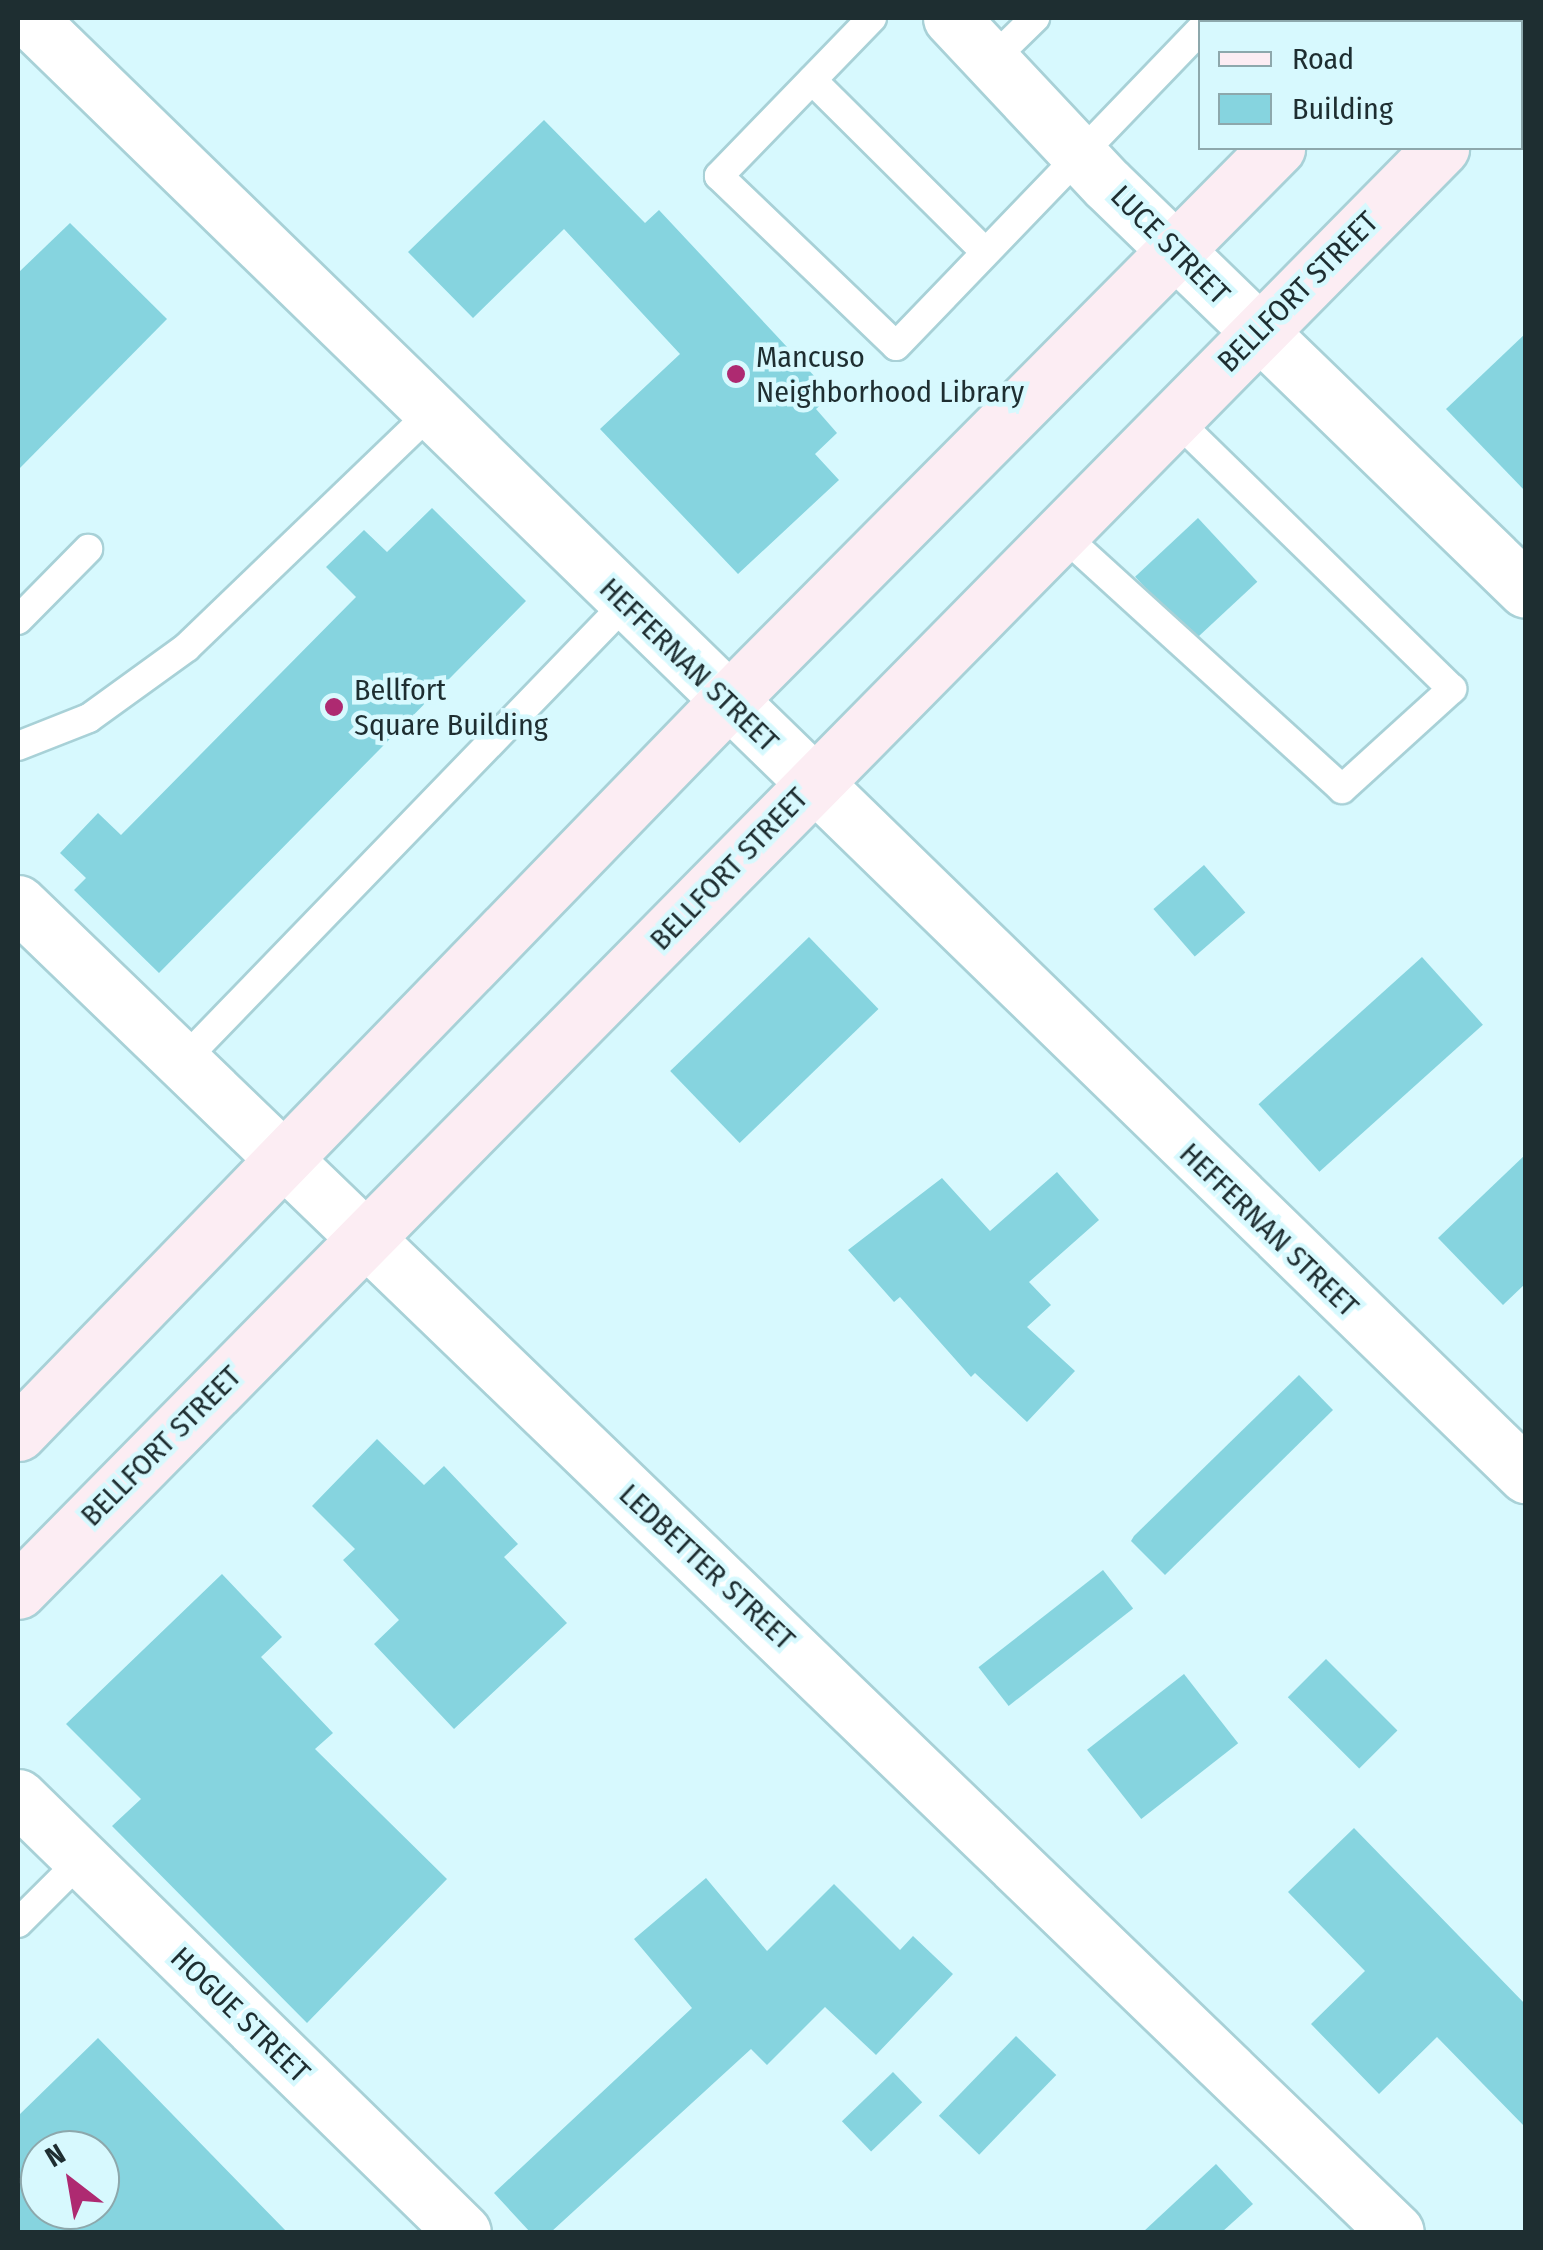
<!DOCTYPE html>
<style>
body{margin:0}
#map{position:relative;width:1543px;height:2250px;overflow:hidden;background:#d7f9fe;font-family:"Fira Sans Condensed",sans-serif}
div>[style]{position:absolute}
.building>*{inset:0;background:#86d4df;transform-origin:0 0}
.roads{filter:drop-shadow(2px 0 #a8d1d7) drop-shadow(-2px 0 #a8d1d7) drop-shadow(0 2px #a8d1d7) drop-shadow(0 -2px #a8d1d7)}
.lane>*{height:28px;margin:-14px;padding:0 14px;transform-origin:14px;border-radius:14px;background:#fff}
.street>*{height:55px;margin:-27.5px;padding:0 27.5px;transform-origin:27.5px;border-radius:27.5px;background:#fff}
.secondary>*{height:55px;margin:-27.5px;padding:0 27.5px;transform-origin:27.5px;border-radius:27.5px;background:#fcedf3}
.dots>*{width:28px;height:28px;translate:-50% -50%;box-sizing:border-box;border:5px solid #d7f9fe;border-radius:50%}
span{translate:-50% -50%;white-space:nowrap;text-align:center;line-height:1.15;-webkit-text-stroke:9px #d7f9fe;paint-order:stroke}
.street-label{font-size:30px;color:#1e2e31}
.poi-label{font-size:30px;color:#1e2e31}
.left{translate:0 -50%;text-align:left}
.frame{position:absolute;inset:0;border:20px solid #1e2e31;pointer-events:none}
.legend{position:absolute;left:1198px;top:20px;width:325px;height:130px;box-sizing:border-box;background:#d7f9fe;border:2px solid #8da8ac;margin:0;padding:12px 18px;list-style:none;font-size:30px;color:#1e2e31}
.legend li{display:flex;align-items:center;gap:20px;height:50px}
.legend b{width:50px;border:2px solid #8da8ac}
.north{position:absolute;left:20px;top:2130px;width:100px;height:100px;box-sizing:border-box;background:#d7f9fe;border:2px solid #8da8ac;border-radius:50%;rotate:329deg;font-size:28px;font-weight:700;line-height:40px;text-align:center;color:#1e2e31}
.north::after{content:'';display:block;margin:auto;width:35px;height:45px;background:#ae2a71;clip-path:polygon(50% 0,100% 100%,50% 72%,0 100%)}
</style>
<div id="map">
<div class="building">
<div style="clip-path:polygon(544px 120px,645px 223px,659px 210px,832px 395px,816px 409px,837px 433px,815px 454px,839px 480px,738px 574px,600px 429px,680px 354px,564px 229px,473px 318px,408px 252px)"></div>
<div style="clip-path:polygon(70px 223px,167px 319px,18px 470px,18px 273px)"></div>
<div style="clip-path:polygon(1526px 333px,1526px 492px,1446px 409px)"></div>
<div style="clip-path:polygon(432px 508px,526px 601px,159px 973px,74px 890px,86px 878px,60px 853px,98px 813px,121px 835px,356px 597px,326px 567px,364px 530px,387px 552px)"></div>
<div style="left:1198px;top:518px;width:87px;height:86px;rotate:47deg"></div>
<div style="left:1204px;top:865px;width:63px;height:67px;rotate:49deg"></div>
<div style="left:809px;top:937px;width:100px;height:193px;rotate:46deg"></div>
<div style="left:1422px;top:957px;width:91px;height:220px;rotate:48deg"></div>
<div style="clip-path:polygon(1526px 1154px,1526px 1283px,1503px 1305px,1438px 1238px)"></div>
<div style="clip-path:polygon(1057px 1172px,1099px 1220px,1029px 1282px,1051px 1305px,1027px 1327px,1075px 1371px,1027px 1422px,975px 1373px,971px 1377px,900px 1297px,894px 1302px,848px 1250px,942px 1178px,990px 1231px)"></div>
<div style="clip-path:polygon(1299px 1375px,1333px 1410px,1165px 1575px,1131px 1541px,1134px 1536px)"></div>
<div style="clip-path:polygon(377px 1439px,424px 1485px,444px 1466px,518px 1544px,504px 1557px,567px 1623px,454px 1729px,374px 1644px,399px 1620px,343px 1560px,355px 1549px,312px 1506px)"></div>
<div style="left:1103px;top:1570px;width:49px;height:158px;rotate:52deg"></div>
<div style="clip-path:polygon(222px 1574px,282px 1637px,261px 1657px,333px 1733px,315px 1749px,447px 1879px,307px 2023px,112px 1826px,141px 1799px,66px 1724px)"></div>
<div style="left:1326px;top:1659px;width:101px;height:54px;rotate:45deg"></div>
<div style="left:1184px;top:1674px;width:88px;height:123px;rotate:52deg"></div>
<div style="clip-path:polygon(1354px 1828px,1526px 2005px,1526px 2128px,1437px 2037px,1379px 2094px,1311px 2024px,1365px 1971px,1288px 1892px)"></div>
<div style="clip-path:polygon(706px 1878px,767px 1951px,834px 1884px,900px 1950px,913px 1936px,953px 1974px,876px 2055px,825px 2007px,767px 2065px,751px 2049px,551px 2232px,530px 2232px,494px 2193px,692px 2008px,634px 1939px)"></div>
<div style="left:1016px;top:2036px;width:56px;height:111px;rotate:44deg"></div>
<div style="clip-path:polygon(evenodd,98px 2038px,287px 2232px,18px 2232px,18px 2116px,98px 2038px,40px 2150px,100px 2150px,100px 2210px,40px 2210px,40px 2150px)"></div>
<div style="left:893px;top:2072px;width:42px;height:71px;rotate:46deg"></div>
<div style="clip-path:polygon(1216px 2164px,1253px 2204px,1222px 2232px,1143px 2232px)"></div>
</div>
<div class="roads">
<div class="lane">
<div style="left:872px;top:18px;width:220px;rotate:134.1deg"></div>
<div style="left:719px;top:176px;width:245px;rotate:43.8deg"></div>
<div style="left:896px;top:346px;width:438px;rotate:-46.1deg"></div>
<div style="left:993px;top:59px;width:59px;rotate:-44.3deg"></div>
<div style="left:812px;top:80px;width:244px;rotate:44.8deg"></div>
<div style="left:1061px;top:533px;width:380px;rotate:42.3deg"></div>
<div style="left:1342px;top:789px;width:149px;rotate:-42.3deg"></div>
<div style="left:1452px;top:689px;width:388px;rotate:-135.7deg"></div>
<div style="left:18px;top:620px;width:100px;rotate:-45.4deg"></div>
<div style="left:18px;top:746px;width:76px;rotate:-21.5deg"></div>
<div style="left:89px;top:718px;width:121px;rotate:-35.9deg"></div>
<div style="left:187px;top:647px;width:339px;rotate:-43.9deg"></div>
<div style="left:179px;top:1065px;width:643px;rotate:-45.95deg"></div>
<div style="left:18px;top:1923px;width:88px;rotate:-45deg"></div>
</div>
<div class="street">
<div style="left:28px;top:18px;width:2090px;rotate:44.21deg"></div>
<div style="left:951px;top:18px;width:228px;rotate:46.8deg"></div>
<div style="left:1107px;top:184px;width:583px;rotate:44.1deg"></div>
<div style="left:18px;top:903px;width:1914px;rotate:43.96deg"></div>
<div style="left:18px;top:1797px;width:622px;rotate:44.35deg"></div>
</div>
<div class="secondary">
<div style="left:1404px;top:22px;width:6px;rotate:-39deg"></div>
<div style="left:1520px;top:68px;width:8px;rotate:-40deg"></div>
<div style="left:18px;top:1433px;width:1018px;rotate:-45.88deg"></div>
<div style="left:727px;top:702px;width:781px;rotate:-45.21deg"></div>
<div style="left:18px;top:1591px;width:2027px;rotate:-45.4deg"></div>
</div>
</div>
<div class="dots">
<div style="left:736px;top:374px;background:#ae2a71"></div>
<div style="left:334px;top:707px;background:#ae2a71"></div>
</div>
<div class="street-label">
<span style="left:1170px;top:245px;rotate:45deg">LUCE STREET</span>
<span style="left:1298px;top:292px;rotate:-45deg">BELLFORT STREET</span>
<span style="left:689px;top:665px;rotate:44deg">HEFFERNAN STREET</span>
<span style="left:729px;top:869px;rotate:-46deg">BELLFORT STREET</span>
<span style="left:1269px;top:1230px;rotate:44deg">HEFFERNAN STREET</span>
<span style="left:161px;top:1446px;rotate:-45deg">BELLFORT STREET</span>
<span style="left:707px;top:1567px;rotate:43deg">LEDBETTER STREET</span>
<span style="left:240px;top:2015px;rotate:44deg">HOGUE STREET</span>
</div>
<div class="poi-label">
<span class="left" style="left:756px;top:374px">Mancuso<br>Neighborhood Library</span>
<span class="left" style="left:354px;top:707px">Bellfort<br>Square Building</span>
</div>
<div class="frame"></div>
<ul class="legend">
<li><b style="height:12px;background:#fcedf3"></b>Road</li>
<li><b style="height:28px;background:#86d4df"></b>Building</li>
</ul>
<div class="north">N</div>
</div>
